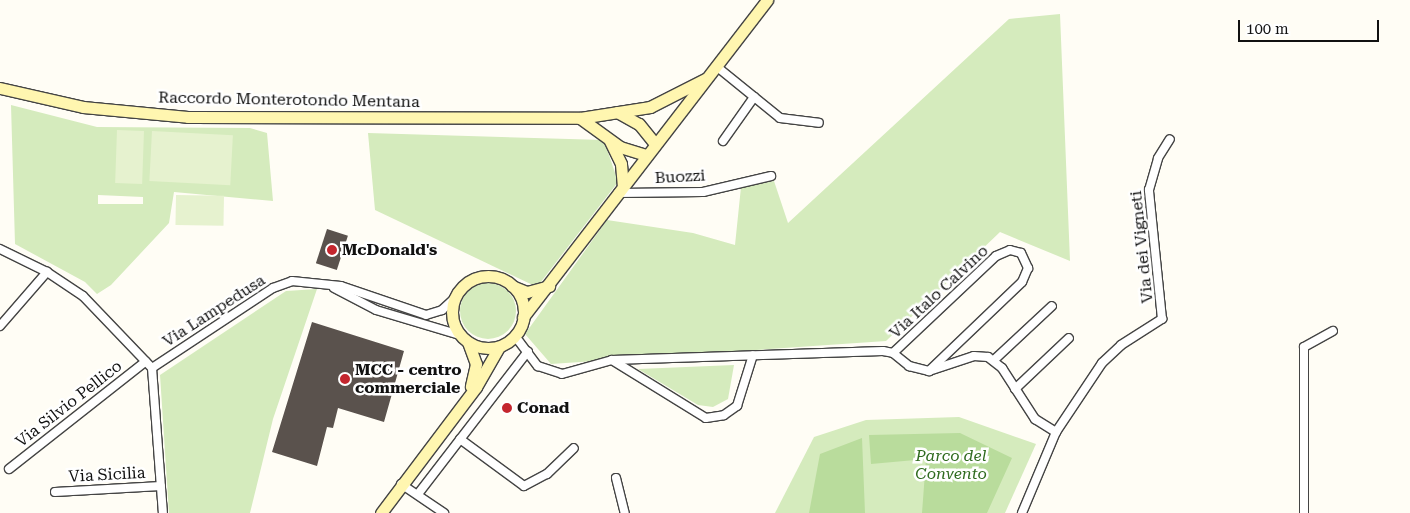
<!DOCTYPE html>
<style>
body{margin:0}
#map{position:relative;width:1410px;height:513px;overflow:hidden;background:#fffdf5;font-family:"Roboto Serif",serif}
div>[style]{position:absolute}
.green>*{inset:0;background:#d5ebbd}
.round{border-radius:50%}
.forest>*{inset:0;background:#b9dc9c}
.pitch>*{inset:0;background:#e6f2cf;transform-origin:0 0}
.building>*{inset:0;background:#5a524d;transform-origin:0 0}
.roads{filter:drop-shadow(1px 0 #444) drop-shadow(-1px 0 #444) drop-shadow(0 1px #444) drop-shadow(0 -1px #444)}
.street>*{height:8px;margin:-4px;padding:0 4px;transform-origin:4px;border-radius:4px;background:#fff}
.secondary>*{height:11px;margin:-5.5px;padding:0 5.5px;transform-origin:5.5px;border-radius:5.5px;background:#fff6b0}
.secondary>.ring{margin:-5.5px;padding:0;box-sizing:content-box;background:none;border:11px solid #fff6b0;border-radius:50%}
.dots>*{width:14px;height:14px;translate:-50% -50%;box-sizing:border-box;border:2px solid #fff;border-radius:50%}
span{translate:-50% -50%;white-space:nowrap;text-align:center;line-height:1.15;-webkit-text-stroke:5px #fff;paint-order:stroke}
.street-label{font-size:16px;color:#111}
.poi-label{font-size:16px;color:#111;font-weight:700}
.left{translate:0 -50%;text-align:left}
.park-label{font-size:16px;color:#2f6b1f;font-style:italic}
.scale{position:absolute;left:1238px;top:20px;width:141px;height:22px;box-sizing:border-box;border:2px solid #111;border-top:0;padding-left:6px;font-size:15px;line-height:18px;white-space:nowrap;color:#111;-webkit-text-stroke:4px #fff;paint-order:stroke}
</style>
<div id="map">
<div class="green">
<div style="clip-path:polygon(1060px 14px,1070px 261px,1000px 232px,886px 341px,551px 364px,525px 334px,607px 220px,693px 233px,735px 245px,741px 187px,774px 181px,788px 223px,1009px 19px)"></div>
<div style="clip-path:polygon(evenodd,11px 105px,97px 127px,250px 128px,267px 133px,273px 201px,174px 192px,169px 223px,111px 285px,97px 294px,85px 282px,15px 244px,11px 105px,98px 195px,143px 197px,143px 204px,98px 204px,98px 195px)"></div>
<div style="clip-path:polygon(368px 133px,604px 140px,618px 182px,537px 287px,375px 210px)"></div>
<div class="round" style="left:460px;top:283px;width:56px;height:56px"></div>
<div style="clip-path:polygon(317px 289px,273px 419px,250px 513px,169px 513px,160px 375px,286px 291px)"></div>
<div style="clip-path:polygon(734px 365px,728px 399px,713px 407px,698px 405px,638px 369px)"></div>
<div style="clip-path:polygon(959px 417px,1036px 444px,1005px 513px,775px 513px,814px 437px,866px 420px)"></div>
</div>
<div class="forest">
<div style="clip-path:polygon(960px 433px,1012px 458px,987px 513px,922px 513px,926px 459px,871px 464px,869px 435px)"></div>
<div style="clip-path:polygon(862px 438px,865px 513px,809px 513px,820px 454px)"></div>
</div>
<div class="pitch">
<div style="left:117px;top:130px;width:27px;height:53px;rotate:2deg"></div>
<div style="left:152px;top:131px;width:81px;height:50px;rotate:3deg"></div>
<div style="left:176px;top:195px;width:48px;height:30px;rotate:1deg"></div>
</div>
<div class="building">
<div style="left:327px;top:229px;width:22px;height:36px;rotate:18deg"></div>
<div style="clip-path:polygon(312px 322px,404px 351px,384px 422px,338px 408px,333px 428px,327px 427px,317px 466px,272px 452px)"></div>
</div>
<div class="roads">
<div class="street">
<div style="left:716px;top:66px;width:82px;rotate:39.1deg"></div>
<div style="left:780px;top:118px;width:39px;rotate:7deg"></div>
<div style="left:723px;top:141px;width:54px;rotate:-54.8deg"></div>
<div style="left:618px;top:193px;width:85px;rotate:-0.7deg"></div>
<div style="left:703px;top:192px;width:70px;rotate:-13.2deg"></div>
<div style="left:0;top:249px;width:52px;rotate:26.1deg"></div>
<div style="left:47px;top:272px;width:43px;rotate:33.7deg"></div>
<div style="left:83px;top:296px;width:100px;rotate:46.2deg"></div>
<div style="left:152px;top:368px;width:145px;rotate:85.7deg"></div>
<div style="left:334px;top:288px;width:47px;rotate:27.6deg"></div>
<div style="left:376px;top:310px;width:88px;rotate:16.6deg"></div>
<div style="left:0;top:326px;width:72px;rotate:-49deg"></div>
<div style="left:515px;top:336px;width:38px;rotate:53deg"></div>
<div style="left:538px;top:366px;width:25px;rotate:18deg"></div>
<div style="left:562px;top:374px;width:52px;rotate:-15.6deg"></div>
<div style="left:612px;top:360px;width:271px;rotate:-1.9deg"></div>
<div style="left:883px;top:351px;width:10px;rotate:11deg"></div>
<div style="left:893px;top:353px;width:21px;rotate:39deg"></div>
<div style="left:909px;top:366px;width:21px;rotate:14deg"></div>
<div style="left:929px;top:371px;width:47px;rotate:-18.4deg"></div>
<div style="left:974px;top:356px;width:14px;rotate:4deg"></div>
<div style="left:988px;top:357px;width:18px;rotate:38deg"></div>
<div style="left:1002px;top:368px;width:61px;rotate:57.1deg"></div>
<div style="left:1035px;top:419px;width:25px;rotate:32deg"></div>
<div style="left:1056px;top:432px;width:88px;rotate:112.8deg"></div>
<div style="left:893px;top:353px;width:141px;rotate:-43.3deg"></div>
<div style="left:996px;top:256px;width:15px;rotate:-23deg"></div>
<div style="left:1010px;top:250px;width:11px;rotate:15deg"></div>
<div style="left:1021px;top:253px;width:17px;rotate:65deg"></div>
<div style="left:1028px;top:268px;width:15px;rotate:113deg"></div>
<div style="left:1022px;top:282px;width:129px;rotate:136.3deg"></div>
<div style="left:612px;top:360px;width:110px;rotate:31.7deg"></div>
<div style="left:706px;top:418px;width:18px;rotate:-9deg"></div>
<div style="left:724px;top:415px;width:16px;rotate:-35deg"></div>
<div style="left:737px;top:406px;width:53px;rotate:-72.6deg"></div>
<div style="left:994px;top:360px;width:79px;rotate:-43deg"></div>
<div style="left:152px;top:368px;width:145px;rotate:-33.5deg"></div>
<div style="left:273px;top:288px;width:20px;rotate:-20deg"></div>
<div style="left:292px;top:281px;width:49px;rotate:5.8deg"></div>
<div style="left:341px;top:286px;width:90px;rotate:18.8deg"></div>
<div style="left:426px;top:315px;width:17px;rotate:-17deg"></div>
<div style="left:442px;top:310px;width:16px;rotate:-43deg"></div>
<div style="left:1015px;top:389px;width:74px;rotate:-43.4deg"></div>
<div style="left:1056px;top:432px;width:83px;rotate:-56.3deg"></div>
<div style="left:1102px;top:363px;width:26px;rotate:-43deg"></div>
<div style="left:1121px;top:345px;width:49px;rotate:-32.4deg"></div>
<div style="left:1162px;top:319px;width:130px;rotate:-95.8deg"></div>
<div style="left:1149px;top:190px;width:33px;rotate:-74deg"></div>
<div style="left:1158px;top:158px;width:22px;rotate:-58deg"></div>
<div style="left:460px;top:439px;width:79px;rotate:36.3deg"></div>
<div style="left:524px;top:486px;width:26px;rotate:-28deg"></div>
<div style="left:547px;top:474px;width:37px;rotate:-44deg"></div>
<div style="left:9px;top:469px;width:174px;rotate:-38.2deg"></div>
<div style="left:616px;top:478px;width:36px;rotate:76deg"></div>
<div style="left:401px;top:484px;width:52px;rotate:34deg"></div>
<div style="left:55px;top:492px;width:106px;rotate:-3.2deg"></div>
<div style="left:418px;top:494px;width:180px;rotate:-52.4deg"></div>
<div style="left:1304px;top:513px;width:166px;rotate:-90deg"></div>
<div style="left:1304px;top:347px;width:33px;rotate:-29deg"></div>
</div>
<div class="secondary">
<div style="left:0;top:88px;width:85px;rotate:12.9deg"></div>
<div style="left:83px;top:107px;width:105px;rotate:5.4deg"></div>
<div style="left:188px;top:117px;width:392px;rotate:0.1deg"></div>
<div style="left:580px;top:118px;width:71px;rotate:-8.9deg"></div>
<div style="left:650px;top:107px;width:62px;rotate:-27deg"></div>
<div style="left:617px;top:112px;width:25px;rotate:29deg"></div>
<div style="left:639px;top:124px;width:26px;rotate:51deg"></div>
<div style="left:580px;top:118px;width:49px;rotate:35.9deg"></div>
<div style="left:620px;top:147px;width:28px;rotate:17deg"></div>
<div style="left:610px;top:141px;width:25px;rotate:64deg"></div>
<div style="left:621px;top:164px;width:22px;rotate:85deg"></div>
<div class="ring" style="left:452px;top:276px;width:61px;height:61px"></div>
<div style="left:512px;top:286px;width:16px;rotate:22deg"></div>
<div style="left:527px;top:292px;width:23px;rotate:-15deg"></div>
<div style="left:523px;top:317px;width:400px;rotate:-52.4deg"></div>
<div style="left:468px;top:342px;width:23px;rotate:70deg"></div>
<div style="left:476px;top:364px;width:23px;rotate:103deg"></div>
<div style="left:381px;top:513px;width:158px;rotate:-53deg"></div>
<div style="left:476px;top:387px;width:46px;rotate:-60.1deg"></div>
</div>
</div>
<div class="dots">
<div style="left:332px;top:250px;background:#c4262e"></div>
<div style="left:345px;top:379px;background:#c4262e"></div>
<div style="left:507px;top:408px;background:#c4262e"></div>
</div>
<div class="street-label">
<span style="left:289px;top:100px;rotate:1deg">Raccordo Monterotondo Mentana</span>
<span style="left:680px;top:177px;rotate:-3deg">Buozzi</span>
<span style="left:1142px;top:247px;rotate:-96deg">Via dei Vigneti</span>
<span style="left:939px;top:292px;rotate:-43deg">Via Italo Calvino</span>
<span style="left:214px;top:311px;rotate:-33deg">Via Lampedusa</span>
<span style="left:69px;top:404px;rotate:-38deg">Via Silvio Pellico</span>
<span style="left:107px;top:475px;rotate:-3deg">Via Sicilia</span>
</div>
<div class="poi-label">
<span class="left" style="left:342px;top:250px">McDonald's</span>
<span class="left" style="left:355px;top:379px">MCC - centro<br>commerciale</span>
<span class="left" style="left:517px;top:408px">Conad</span>
</div>
<div class="park-label">
<span style="left:951px;top:465px">Parco del<br>Convento</span>
</div>
<div class="scale">100 m</div>
</div>
